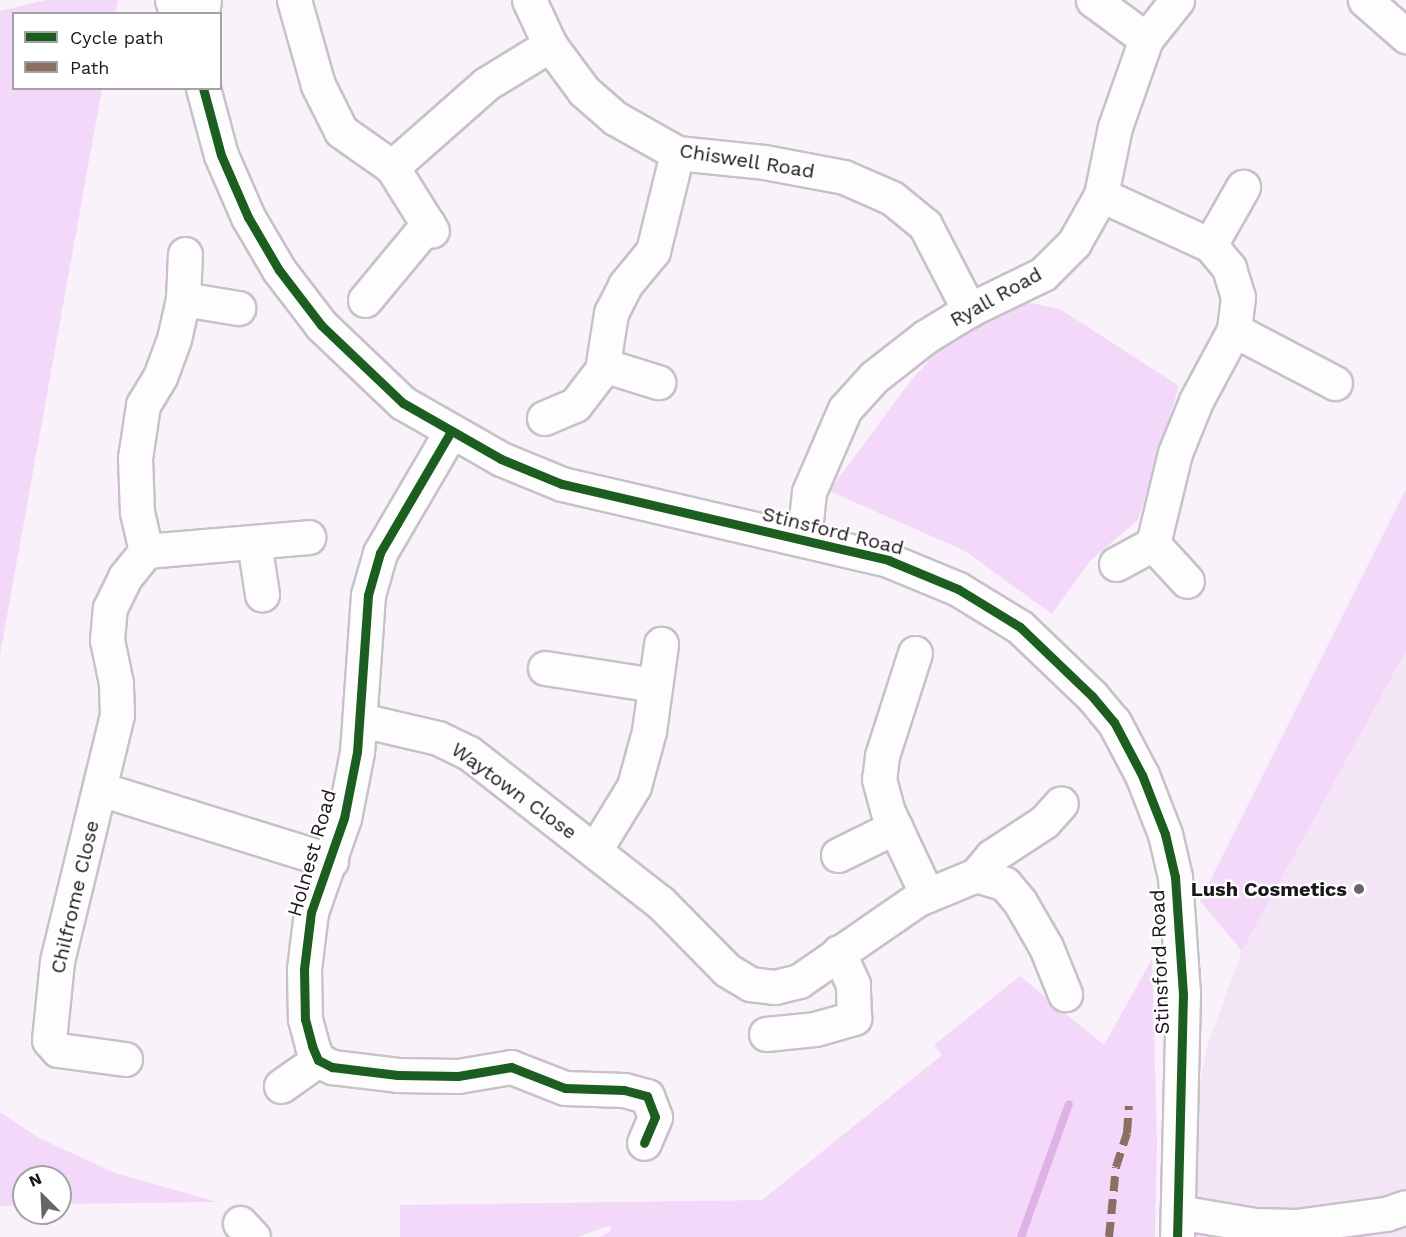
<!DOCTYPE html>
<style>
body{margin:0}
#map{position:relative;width:1406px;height:1237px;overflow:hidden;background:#faf2fb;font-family:"Work Sans",sans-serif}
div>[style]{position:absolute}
.built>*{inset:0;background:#f3e5f5}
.green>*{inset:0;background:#f4d8f9}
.stream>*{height:8px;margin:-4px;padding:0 4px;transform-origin:4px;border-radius:4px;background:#dfb2e7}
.roads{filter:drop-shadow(2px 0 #c7c1c8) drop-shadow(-2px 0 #c7c1c8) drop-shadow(0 2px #c7c1c8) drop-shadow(0 -2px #c7c1c8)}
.minor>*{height:33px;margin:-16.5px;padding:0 16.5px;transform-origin:16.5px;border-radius:16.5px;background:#fefdfe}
.quiet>*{height:8px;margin-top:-4px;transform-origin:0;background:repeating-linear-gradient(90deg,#8d6e63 0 15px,transparent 0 23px)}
.cycleway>*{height:9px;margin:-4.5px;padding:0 4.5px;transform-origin:4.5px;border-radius:4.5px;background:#1b5e20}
.dots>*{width:16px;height:16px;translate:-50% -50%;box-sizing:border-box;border:3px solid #fff;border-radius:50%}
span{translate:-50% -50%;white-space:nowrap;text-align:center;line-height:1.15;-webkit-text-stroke:4.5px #fff;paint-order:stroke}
.street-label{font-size:20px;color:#1b161c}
.poi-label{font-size:20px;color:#1b161c;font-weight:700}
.right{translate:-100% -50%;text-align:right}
.legend{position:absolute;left:12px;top:12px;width:210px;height:78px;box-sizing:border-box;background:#fff;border:2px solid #a4a2a4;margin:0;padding:8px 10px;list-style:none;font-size:18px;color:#1b161c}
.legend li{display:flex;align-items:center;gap:12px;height:30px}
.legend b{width:30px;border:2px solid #a4a2a4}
.north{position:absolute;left:12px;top:1165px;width:60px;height:60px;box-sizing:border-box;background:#fff;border:2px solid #a4a2a4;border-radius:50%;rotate:336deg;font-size:16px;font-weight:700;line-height:24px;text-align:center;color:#1b161c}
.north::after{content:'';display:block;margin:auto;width:21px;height:27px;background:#69636a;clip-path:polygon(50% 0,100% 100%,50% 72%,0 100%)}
</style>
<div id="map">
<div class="built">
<div style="clip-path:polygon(1406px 651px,1406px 1237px,1195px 1237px,1195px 1114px,1206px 1049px,1242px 951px)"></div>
</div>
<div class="green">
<div style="clip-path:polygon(46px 0,118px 0,115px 13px,14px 14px,14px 88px,102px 89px,0 655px,0 11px)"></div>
<div style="clip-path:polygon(1012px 299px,1060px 309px,1179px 386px,1138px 520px,1090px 561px,1052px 614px,965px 551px,829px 491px,912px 379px,941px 348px)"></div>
<div style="clip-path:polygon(1406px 489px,1406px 651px,1242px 951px,1200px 901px)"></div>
<div style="clip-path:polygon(1152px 959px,1157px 1141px,1155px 1237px,599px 1237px,610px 1232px,611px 1225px,578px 1237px,400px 1237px,400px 1205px,762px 1200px,942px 1055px,934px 1045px,1020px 976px,1104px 1045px)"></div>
<div style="clip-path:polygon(0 1112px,39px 1138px,115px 1173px,218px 1202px,60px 1204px,60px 1177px,24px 1177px,24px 1205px,0 1206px)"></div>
</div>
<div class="stream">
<div style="left:1021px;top:1237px;width:141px;rotate:-70.2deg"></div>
</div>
<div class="roads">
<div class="minor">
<div style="left:172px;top:0;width:15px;rotate:70deg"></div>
<div style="left:294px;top:0;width:88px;rotate:74.2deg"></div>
<div style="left:318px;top:85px;width:51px;rotate:63.4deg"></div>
<div style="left:341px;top:131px;width:62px;rotate:35.2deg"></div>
<div style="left:392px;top:167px;width:75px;rotate:58deg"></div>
<div style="left:529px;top:0;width:50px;rotate:65deg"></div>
<div style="left:550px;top:45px;width:57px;rotate:53.5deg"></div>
<div style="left:584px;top:91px;width:41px;rotate:41.1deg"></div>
<div style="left:615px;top:118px;width:71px;rotate:29.4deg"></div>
<div style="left:677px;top:153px;width:87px;rotate:5.9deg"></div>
<div style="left:764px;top:162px;width:81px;rotate:10.6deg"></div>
<div style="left:844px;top:177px;width:52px;rotate:23.6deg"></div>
<div style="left:892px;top:198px;width:43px;rotate:39.3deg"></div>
<div style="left:925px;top:225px;width:96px;rotate:62.6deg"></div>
<div style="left:1093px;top:0;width:66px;rotate:36.3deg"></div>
<div style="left:1365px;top:0;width:55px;rotate:41.3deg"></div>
<div style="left:202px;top:14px;width:14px;rotate:-82deg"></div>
<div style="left:203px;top:88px;width:69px;rotate:75deg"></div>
<div style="left:221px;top:155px;width:68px;rotate:66.5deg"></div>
<div style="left:248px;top:217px;width:61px;rotate:59.7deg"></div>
<div style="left:279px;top:270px;width:69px;rotate:52.6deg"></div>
<div style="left:321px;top:325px;width:113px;rotate:43.6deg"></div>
<div style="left:403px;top:403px;width:113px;rotate:29.7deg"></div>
<div style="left:501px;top:459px;width:66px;rotate:22.3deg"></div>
<div style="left:562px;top:484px;width:335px;rotate:13.1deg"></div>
<div style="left:888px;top:560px;width:76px;rotate:22.5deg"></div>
<div style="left:958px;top:589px;width:73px;rotate:31.5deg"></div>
<div style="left:1020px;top:627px;width:100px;rotate:43.8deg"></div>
<div style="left:1092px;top:696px;width:34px;rotate:50deg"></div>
<div style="left:1114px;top:722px;width:60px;rotate:62.2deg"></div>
<div style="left:1142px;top:775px;width:63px;rotate:68.7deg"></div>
<div style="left:1165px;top:834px;width:44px;rotate:76.9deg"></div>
<div style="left:1175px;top:877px;width:117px;rotate:86.1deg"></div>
<div style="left:1183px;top:994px;width:243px;rotate:91.4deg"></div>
<div style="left:392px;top:167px;width:125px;rotate:-41.4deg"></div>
<div style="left:486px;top:84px;width:75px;rotate:-31.4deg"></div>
<div style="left:1101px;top:195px;width:120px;rotate:24.6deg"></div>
<div style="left:1210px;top:245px;width:30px;rotate:50deg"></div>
<div style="left:1229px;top:268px;width:30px;rotate:73deg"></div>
<div style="left:1238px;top:297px;width:33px;rotate:97deg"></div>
<div style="left:1234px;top:330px;width:81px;rotate:118.2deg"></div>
<div style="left:1196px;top:401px;width:56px;rotate:112deg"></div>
<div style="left:1175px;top:453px;width:94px;rotate:103.6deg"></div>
<div style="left:1153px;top:544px;width:50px;rotate:47.4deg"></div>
<div style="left:1210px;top:245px;width:67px;rotate:-60.4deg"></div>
<div style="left:183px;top:299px;width:56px;rotate:9.3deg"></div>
<div style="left:365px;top:300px;width:99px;rotate:-50.3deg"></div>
<div style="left:1234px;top:330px;width:114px;rotate:27.7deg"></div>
<div style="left:603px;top:365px;width:58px;rotate:17.2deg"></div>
<div style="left:544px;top:418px;width:34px;rotate:-23deg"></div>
<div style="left:575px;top:405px;width:44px;rotate:-52.4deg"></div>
<div style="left:602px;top:370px;width:58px;rotate:-81deg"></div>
<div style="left:611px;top:313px;width:31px;rotate:-63deg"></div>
<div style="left:625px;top:285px;width:44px;rotate:-50.5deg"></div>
<div style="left:653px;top:251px;width:101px;rotate:-76.2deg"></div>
<div style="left:450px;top:433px;width:139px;rotate:120.3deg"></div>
<div style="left:380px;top:553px;width:44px;rotate:105.9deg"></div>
<div style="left:368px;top:595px;width:157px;rotate:94deg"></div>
<div style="left:357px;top:752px;width:67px;rotate:101.1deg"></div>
<div style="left:344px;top:818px;width:100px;rotate:109.3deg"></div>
<div style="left:311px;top:912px;width:57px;rotate:97deg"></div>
<div style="left:304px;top:969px;width:50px;rotate:88.9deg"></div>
<div style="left:305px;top:1019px;width:28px;rotate:75deg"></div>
<div style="left:312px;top:1046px;width:15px;rotate:67deg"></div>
<div style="left:318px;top:1060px;width:16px;rotate:27deg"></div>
<div style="left:332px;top:1067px;width:66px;rotate:6.9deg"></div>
<div style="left:398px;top:1075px;width:60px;rotate:1deg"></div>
<div style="left:458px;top:1076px;width:54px;rotate:-9.6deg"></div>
<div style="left:511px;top:1067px;width:58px;rotate:21.3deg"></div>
<div style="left:565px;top:1088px;width:59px;rotate:1.9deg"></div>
<div style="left:624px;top:1090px;width:24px;rotate:15deg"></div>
<div style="left:647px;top:1096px;width:22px;rotate:69deg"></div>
<div style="left:655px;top:1117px;width:28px;rotate:113deg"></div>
<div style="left:804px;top:540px;width:48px;rotate:-84.1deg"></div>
<div style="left:809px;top:492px;width:90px;rotate:-66.6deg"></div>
<div style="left:845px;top:409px;width:43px;rotate:-47.8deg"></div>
<div style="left:874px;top:377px;width:65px;rotate:-38.1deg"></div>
<div style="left:925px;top:337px;width:52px;rotate:-31.5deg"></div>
<div style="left:969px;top:310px;width:82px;rotate:-25.9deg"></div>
<div style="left:1043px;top:274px;width:44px;rotate:-45deg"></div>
<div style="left:1074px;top:243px;width:55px;rotate:-60.6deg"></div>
<div style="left:1101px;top:195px;width:69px;rotate:-78.4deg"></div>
<div style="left:1115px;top:127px;width:93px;rotate:-70.6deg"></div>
<div style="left:1146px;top:39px;width:50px;rotate:-51.5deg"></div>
<div style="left:254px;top:542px;width:53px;rotate:81.3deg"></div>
<div style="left:146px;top:551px;width:163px;rotate:-4.9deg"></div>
<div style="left:1116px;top:564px;width:42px;rotate:-28.4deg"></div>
<div style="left:915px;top:653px;width:108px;rotate:107.8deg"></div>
<div style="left:882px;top:756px;width:23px;rotate:97deg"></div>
<div style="left:879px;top:779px;width:34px;rotate:75deg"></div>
<div style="left:888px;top:812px;width:92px;rotate:64.8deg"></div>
<div style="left:545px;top:668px;width:111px;rotate:8.8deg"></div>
<div style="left:361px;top:720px;width:79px;rotate:13.2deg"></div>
<div style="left:438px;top:738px;width:34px;rotate:26deg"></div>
<div style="left:469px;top:753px;width:242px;rotate:38deg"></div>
<div style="left:660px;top:902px;width:95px;rotate:45.4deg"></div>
<div style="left:727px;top:970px;width:27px;rotate:31deg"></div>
<div style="left:750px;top:984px;width:25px;rotate:7deg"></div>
<div style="left:775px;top:987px;width:25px;rotate:-14deg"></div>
<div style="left:799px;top:981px;width:145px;rotate:-34.6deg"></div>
<div style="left:918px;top:899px;width:63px;rotate:-22.5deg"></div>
<div style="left:976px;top:875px;width:25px;rotate:-50deg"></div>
<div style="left:992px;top:856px;width:62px;rotate:-33.2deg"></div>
<div style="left:1044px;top:822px;width:25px;rotate:-48deg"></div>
<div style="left:100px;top:789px;width:242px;rotate:17.3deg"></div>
<div style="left:595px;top:850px;width:75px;rotate:-58.6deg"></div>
<div style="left:634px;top:786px;width:57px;rotate:-74.7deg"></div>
<div style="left:649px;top:731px;width:88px;rotate:-82.1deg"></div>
<div style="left:838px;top:855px;width:64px;rotate:-26.2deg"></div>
<div style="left:976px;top:875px;width:30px;rotate:17deg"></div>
<div style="left:1005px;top:884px;width:23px;rotate:50deg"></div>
<div style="left:1020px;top:902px;width:52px;rotate:60deg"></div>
<div style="left:1046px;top:947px;width:51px;rotate:68deg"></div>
<div style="left:766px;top:1034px;width:49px;rotate:-5.8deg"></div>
<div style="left:815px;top:1029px;width:41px;rotate:-15.8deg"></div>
<div style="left:854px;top:1018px;width:34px;rotate:-92deg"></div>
<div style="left:853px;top:984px;width:35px;rotate:-115deg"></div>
<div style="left:125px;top:1059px;width:68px;rotate:-172.3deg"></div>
<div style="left:58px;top:1050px;width:13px;rotate:-132deg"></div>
<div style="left:49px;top:1040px;width:79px;rotate:-84.2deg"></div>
<div style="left:57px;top:961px;width:253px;rotate:-76.3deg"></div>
<div style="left:117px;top:715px;width:32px;rotate:-92deg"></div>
<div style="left:116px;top:683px;width:44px;rotate:-101.8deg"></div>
<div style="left:107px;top:640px;width:32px;rotate:-85deg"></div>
<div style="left:110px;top:608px;width:34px;rotate:-64deg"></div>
<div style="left:125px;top:577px;width:33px;rotate:-51deg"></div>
<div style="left:146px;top:551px;width:40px;rotate:-103deg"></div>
<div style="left:137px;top:512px;width:54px;rotate:-92.1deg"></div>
<div style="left:135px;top:458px;width:54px;rotate:-81.4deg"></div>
<div style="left:143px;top:405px;width:33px;rotate:-59deg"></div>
<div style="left:160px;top:377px;width:40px;rotate:-69.8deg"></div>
<div style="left:174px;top:339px;width:41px;rotate:-77.3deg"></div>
<div style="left:183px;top:299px;width:45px;rotate:-87.5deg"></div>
<div style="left:281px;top:1086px;width:45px;rotate:-35.1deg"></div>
<div style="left:1178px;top:1212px;width:78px;rotate:9.6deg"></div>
<div style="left:1255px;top:1225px;width:41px;rotate:1.4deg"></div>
<div style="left:1296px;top:1226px;width:91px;rotate:-7.6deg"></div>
<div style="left:1386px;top:1214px;width:21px;rotate:-19deg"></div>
<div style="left:240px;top:1223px;width:19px;rotate:47deg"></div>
</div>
</div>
<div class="quiet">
<div style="left:1109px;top:1237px;width:70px;rotate:-84.3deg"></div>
<div style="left:1116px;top:1167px;width:36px;rotate:-72deg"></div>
<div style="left:1127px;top:1133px;width:27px;rotate:-86deg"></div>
</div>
<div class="cycleway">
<div style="left:203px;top:88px;width:69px;rotate:75deg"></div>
<div style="left:221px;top:155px;width:68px;rotate:66.5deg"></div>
<div style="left:248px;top:217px;width:61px;rotate:59.7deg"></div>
<div style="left:279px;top:270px;width:69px;rotate:52.6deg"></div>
<div style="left:321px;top:325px;width:113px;rotate:43.6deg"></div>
<div style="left:403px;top:403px;width:113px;rotate:29.7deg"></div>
<div style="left:501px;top:459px;width:66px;rotate:22.3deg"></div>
<div style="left:562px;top:484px;width:335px;rotate:13.1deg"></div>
<div style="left:888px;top:560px;width:76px;rotate:22.5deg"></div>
<div style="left:958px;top:589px;width:73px;rotate:31.5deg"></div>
<div style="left:1020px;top:627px;width:100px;rotate:43.8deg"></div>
<div style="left:1092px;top:696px;width:34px;rotate:50deg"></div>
<div style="left:1114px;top:722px;width:60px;rotate:62.2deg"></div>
<div style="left:1142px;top:775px;width:63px;rotate:68.7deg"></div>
<div style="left:1165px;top:834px;width:44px;rotate:76.9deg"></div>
<div style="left:1175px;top:877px;width:117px;rotate:86.1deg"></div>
<div style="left:1183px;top:994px;width:243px;rotate:91.4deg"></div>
<div style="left:450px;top:433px;width:139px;rotate:120.3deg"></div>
<div style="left:380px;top:553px;width:44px;rotate:105.9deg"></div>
<div style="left:368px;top:595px;width:157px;rotate:94deg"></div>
<div style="left:357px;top:752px;width:67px;rotate:101.1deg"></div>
<div style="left:344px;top:818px;width:100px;rotate:109.3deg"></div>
<div style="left:311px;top:912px;width:57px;rotate:97deg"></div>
<div style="left:304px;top:969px;width:50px;rotate:88.9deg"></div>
<div style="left:305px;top:1019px;width:28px;rotate:75deg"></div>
<div style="left:312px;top:1046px;width:15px;rotate:67deg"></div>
<div style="left:318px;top:1060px;width:16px;rotate:27deg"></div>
<div style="left:332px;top:1067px;width:66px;rotate:6.9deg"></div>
<div style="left:398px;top:1075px;width:60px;rotate:1deg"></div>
<div style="left:458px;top:1076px;width:54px;rotate:-9.6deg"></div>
<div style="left:511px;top:1067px;width:58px;rotate:21.3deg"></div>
<div style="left:565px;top:1088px;width:59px;rotate:1.9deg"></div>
<div style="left:624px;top:1090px;width:24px;rotate:15deg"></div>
<div style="left:647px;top:1096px;width:22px;rotate:69deg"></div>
<div style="left:655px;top:1117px;width:28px;rotate:113deg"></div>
</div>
<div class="dots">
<div style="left:1359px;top:889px;background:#69636a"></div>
</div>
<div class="street-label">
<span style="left:747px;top:161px;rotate:9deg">Chiswell Road</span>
<span style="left:996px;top:297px;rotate:-29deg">Ryall Road</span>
<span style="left:833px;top:531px;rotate:14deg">Stinsford Road</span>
<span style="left:514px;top:791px;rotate:36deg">Waytown Close</span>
<span style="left:312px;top:853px;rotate:-74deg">Holnest Road</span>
<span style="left:75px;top:897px;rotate:-77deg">Chilfrome Close</span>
<span style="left:1160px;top:962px;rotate:-92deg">Stinsford Road</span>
</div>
<div class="poi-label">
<span class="right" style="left:1347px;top:889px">Lush Cosmetics</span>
</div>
<ul class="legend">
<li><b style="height:8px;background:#1b5e20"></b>Cycle path</li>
<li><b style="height:8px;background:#8d6e63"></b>Path</li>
</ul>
<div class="north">N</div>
</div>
